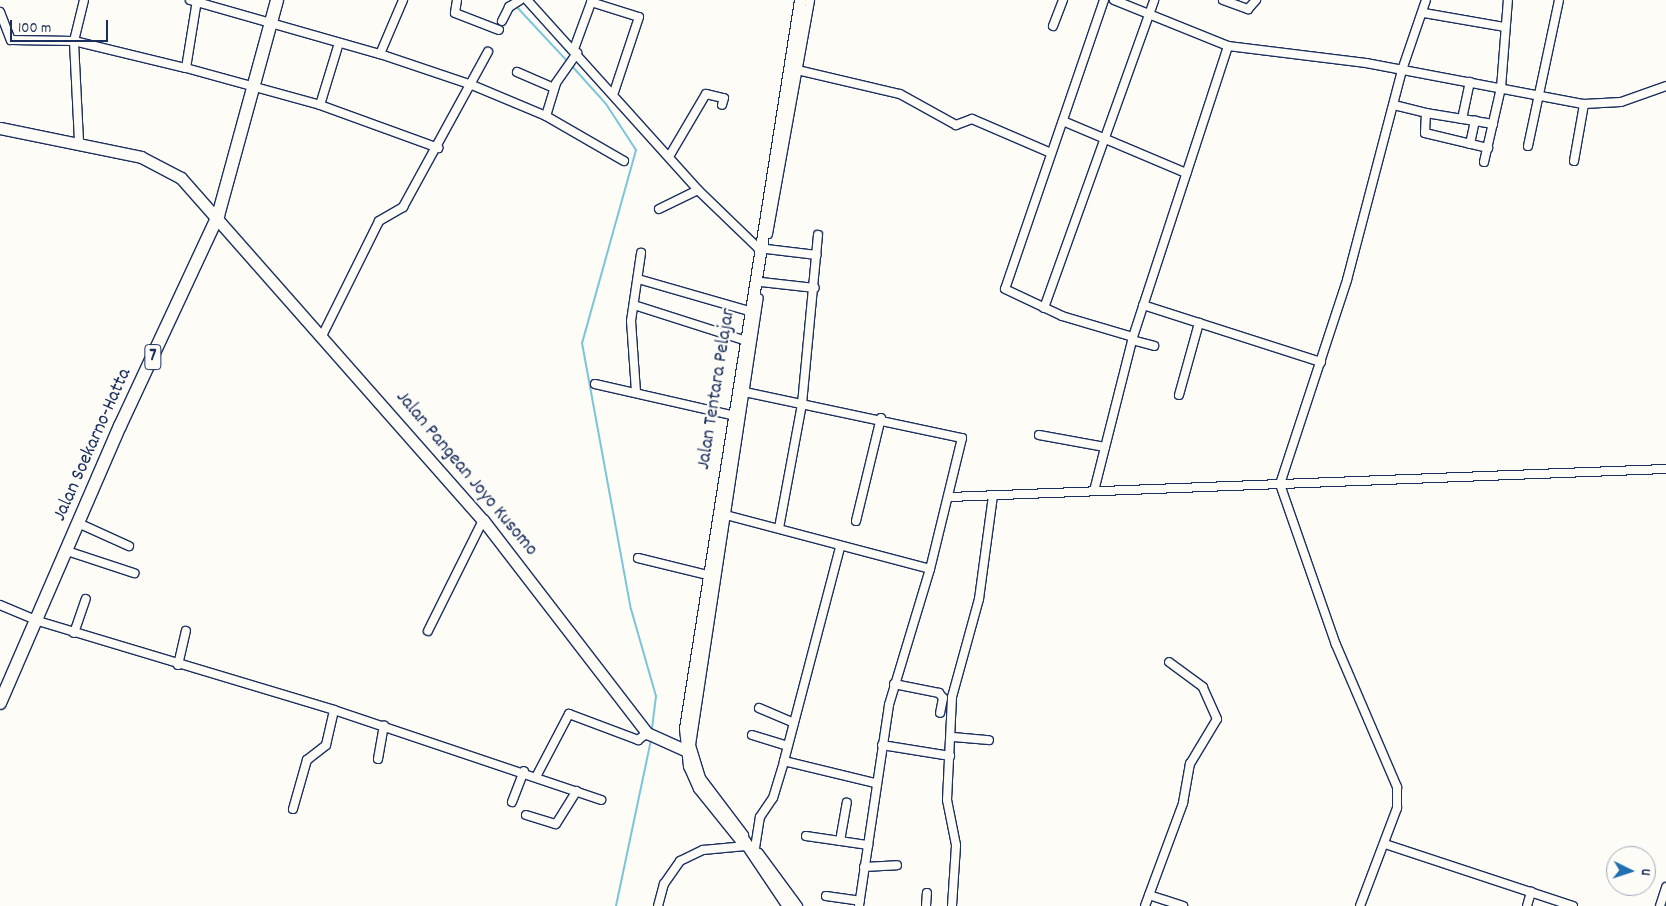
<!DOCTYPE html>
<style>
body{margin:0}
#map{position:relative;width:1666px;height:906px;overflow:hidden;background:#fdfcf7;font-family:Dekko,sans-serif}
div>[style]{position:absolute}
.stream>*{height:2px;margin:-1px;padding:0 1px;transform-origin:1px;border-radius:1px;background:#7ac5d9}
.roads{filter:drop-shadow(1px 0 #1b2f5e) drop-shadow(-1px 0 #1b2f5e) drop-shadow(0 1px #1b2f5e) drop-shadow(0 -1px #1b2f5e)}
.minor>*{height:8px;margin:-4px;padding:0 4px;transform-origin:4px;border-radius:4px;background:#fdfcf7}
.secondary>*{height:11px;margin:-5.5px;padding:0 5.5px;transform-origin:5.5px;border-radius:5.5px;background:#fdfcf7}
.trunk>*{height:12px;margin:-6px;padding:0 6px;transform-origin:6px;border-radius:6px;background:#fdfcf7}
span{translate:-50% -50%;white-space:nowrap;text-align:center;line-height:1.15;-webkit-text-stroke:4.5px #fdfcf7;paint-order:stroke}
.shield-label span{padding:1px 4px;background:#fdfcf7;border:1px solid;border-radius:4px;-webkit-text-stroke-width:0}
.shield-label{font-size:19px;color:#1b2f5e;font-weight:700}
.street-label{font-size:20px;color:#1b2f5e}
.north{position:absolute;left:1606px;top:846px;width:50px;height:50px;box-sizing:border-box;background:#fdfcf7;border:1px solid #a3aaba;border-radius:50%;rotate:94deg;font-size:14px;font-weight:700;line-height:20px;text-align:center;color:#1b2f5e}
.north::after{content:'';display:block;margin:auto;width:18px;height:22px;background:#1f6fb2;clip-path:polygon(50% 0,100% 100%,50% 72%,0 100%)}
.scale{position:absolute;left:10px;top:20px;width:98px;height:22px;box-sizing:border-box;border:2px solid #1b2f5e;border-top:0;padding-left:6px;font-size:15px;line-height:18px;white-space:nowrap;color:#1b2f5e;-webkit-text-stroke:4px #fdfcf7;paint-order:stroke}
</style>
<div id="map">
<div class="stream">
<div style="left:515px;top:5px;width:78px;rotate:47.1deg"></div>
<div style="left:571px;top:65px;width:52px;rotate:48.1deg"></div>
<div style="left:606px;top:104px;width:55px;rotate:56.9deg"></div>
<div style="left:636px;top:150px;width:200px;rotate:105.6deg"></div>
<div style="left:582px;top:343px;width:270px;rotate:79.6deg"></div>
<div style="left:631px;top:609px;width:91px;rotate:74deg"></div>
<div style="left:656px;top:696px;width:34px;rotate:97deg"></div>
<div style="left:616px;top:906px;width:170px;rotate:-78.1deg"></div>
</div>
<div class="roads">
<div class="minor">
<div style="left:190px;top:0;width:198px;rotate:15.9deg"></div>
<div style="left:380px;top:54px;width:97px;rotate:18.6deg"></div>
<div style="left:472px;top:85px;width:80px;rotate:22.7deg"></div>
<div style="left:546px;top:116px;width:90px;rotate:30deg"></div>
<div style="left:457px;top:0;width:13px;rotate:99deg"></div>
<div style="left:455px;top:13px;width:47px;rotate:21.1deg"></div>
<div style="left:527px;top:0;width:256px;rotate:48deg"></div>
<div style="left:698px;top:190px;width:83px;rotate:44deg"></div>
<div style="left:758px;top:248px;width:59px;rotate:6.8deg"></div>
<div style="left:1104px;top:0;width:305px;rotate:108.9deg"></div>
<div style="left:1005px;top:289px;width:63px;rotate:25.3deg"></div>
<div style="left:1062px;top:316px;width:74px;rotate:16.5deg"></div>
<div style="left:1114px;top:0;width:123px;rotate:22deg"></div>
<div style="left:1228px;top:46px;width:139px;rotate:7deg"></div>
<div style="left:1366px;top:63px;width:222px;rotate:10.7deg"></div>
<div style="left:1584px;top:104px;width:37px;rotate:-3deg"></div>
<div style="left:1621px;top:102px;width:48px;rotate:-19.6deg"></div>
<div style="left:1223px;top:0;width:27px;rotate:20deg"></div>
<div style="left:1248px;top:9px;width:12px;rotate:-48deg"></div>
<div style="left:591px;top:2px;width:50px;rotate:17.4deg"></div>
<div style="left:639px;top:17px;width:79px;rotate:108.4deg"></div>
<div style="left:0;top:12px;width:30px;rotate:69deg"></div>
<div style="left:11px;top:40px;width:63px;rotate:0.9deg"></div>
<div style="left:74px;top:41px;width:115px;rotate:13.6deg"></div>
<div style="left:186px;top:68px;width:139px;rotate:15.4deg"></div>
<div style="left:320px;top:105px;width:126px;rotate:20deg"></div>
<div style="left:1424px;top:13px;width:81px;rotate:9.9deg"></div>
<div style="left:502px;top:21px;width:16px;rotate:-63deg"></div>
<div style="left:509px;top:7px;width:13px;rotate:-32deg"></div>
<div style="left:1053px;top:26px;width:28px;rotate:-69deg"></div>
<div style="left:574px;top:49px;width:52px;rotate:-69.8deg"></div>
<div style="left:380px;top:54px;width:59px;rotate:-66.9deg"></div>
<div style="left:186px;top:68px;width:69px;rotate:-80.8deg"></div>
<div style="left:793px;top:69px;width:110px;rotate:13.2deg"></div>
<div style="left:900px;top:94px;width:64px;rotate:29deg"></div>
<div style="left:956px;top:125px;width:17px;rotate:-21deg"></div>
<div style="left:972px;top:119px;width:86px;rotate:23.3deg"></div>
<div style="left:517px;top:72px;width:40px;rotate:23.4deg"></div>
<div style="left:320px;top:105px;width:65px;rotate:-73deg"></div>
<div style="left:1394px;top:105px;width:33px;rotate:14deg"></div>
<div style="left:1426px;top:113px;width:20px;rotate:93deg"></div>
<div style="left:1425px;top:133px;width:65px;rotate:13.4deg"></div>
<div style="left:1426px;top:113px;width:68px;rotate:9.3deg"></div>
<div style="left:546px;top:116px;width:34px;rotate:-73deg"></div>
<div style="left:556px;top:83px;width:37px;rotate:-55deg"></div>
<div style="left:1462px;top:119px;width:38px;rotate:-78deg"></div>
<div style="left:1063px;top:121px;width:134px;rotate:22.9deg"></div>
<div style="left:79px;top:141px;width:100px;rotate:-92.9deg"></div>
<div style="left:74px;top:41px;width:42px;rotate:-76.3deg"></div>
<div style="left:1470px;top:144px;width:24px;rotate:-78deg"></div>
<div style="left:1528px;top:146px;width:149px;rotate:-78deg"></div>
<div style="left:670px;top:155px;width:71px;rotate:-59.5deg"></div>
<div style="left:706px;top:94px;width:18px;rotate:13deg"></div>
<div style="left:724px;top:98px;width:7px;rotate:106deg"></div>
<div style="left:1574px;top:161px;width:58px;rotate:-80deg"></div>
<div style="left:1484px;top:162px;width:76px;rotate:-77.1deg"></div>
<div style="left:1501px;top:88px;width:88px;rotate:-85.5deg"></div>
<div style="left:659px;top:209px;width:43px;rotate:-26deg"></div>
<div style="left:768px;top:234px;width:238px;rotate:-79.8deg"></div>
<div style="left:638px;top:279px;width:116px;rotate:16.1deg"></div>
<div style="left:761px;top:282px;width:54px;rotate:6.3deg"></div>
<div style="left:634px;top:305px;width:115px;rotate:17.7deg"></div>
<div style="left:1143px;top:305px;width:187px;rotate:17.8deg"></div>
<div style="left:1044px;top:308px;width:327px;rotate:-70.3deg"></div>
<div style="left:322px;top:336px;width:128px;rotate:-63.6deg"></div>
<div style="left:379px;top:221px;width:28px;rotate:-30deg"></div>
<div style="left:403px;top:207px;width:177px;rotate:-61.3deg"></div>
<div style="left:1132px;top:340px;width:23px;rotate:15deg"></div>
<div style="left:595px;top:384px;width:139px;rotate:12.8deg"></div>
<div style="left:740px;top:391px;width:227px;rotate:12deg"></div>
<div style="left:962px;top:438px;width:135px;rotate:103.7deg"></div>
<div style="left:930px;top:569px;width:142px;rotate:106.8deg"></div>
<div style="left:889px;top:705px;width:203px;rotate:98.5deg"></div>
<div style="left:636px;top:392px;width:71px;rotate:-94deg"></div>
<div style="left:631px;top:321px;width:69px;rotate:-81.6deg"></div>
<div style="left:1179px;top:395px;width:75px;rotate:-74.5deg"></div>
<div style="left:1039px;top:435px;width:67px;rotate:10.3deg"></div>
<div style="left:1094px;top:491px;width:159px;rotate:-75.8deg"></div>
<div style="left:1133px;top:337px;width:306px;rotate:-71.9deg"></div>
<div style="left:949px;top:497px;width:718px;rotate:-2.24deg"></div>
<div style="left:722px;top:514px;width:215px;rotate:14.8deg"></div>
<div style="left:856px;top:521px;width:106px;rotate:-76.4deg"></div>
<div style="left:78px;top:523px;width:56px;rotate:24.3deg"></div>
<div style="left:779px;top:528px;width:126px;rotate:-79.5deg"></div>
<div style="left:802px;top:404px;width:170px;rotate:-84.6deg"></div>
<div style="left:67px;top:551px;width:71px;rotate:18.2deg"></div>
<div style="left:638px;top:558px;width:72px;rotate:13.7deg"></div>
<div style="left:0;top:605px;width:41px;rotate:22.8deg"></div>
<div style="left:38px;top:621px;width:309px;rotate:16.7deg"></div>
<div style="left:334px;top:710px;width:282px;rotate:18.6deg"></div>
<div style="left:428px;top:631px;width:124px;rotate:-63.6deg"></div>
<div style="left:74px;top:633px;width:36px;rotate:-71deg"></div>
<div style="left:178px;top:665px;width:35px;rotate:-77deg"></div>
<div style="left:894px;top:684px;width:46px;rotate:11.3deg"></div>
<div style="left:939px;top:693px;width:6px;rotate:51deg"></div>
<div style="left:943px;top:698px;width:15px;rotate:101deg"></div>
<div style="left:759px;top:708px;width:38px;rotate:23deg"></div>
<div style="left:752px;top:735px;width:37px;rotate:17deg"></div>
<div style="left:953px;top:737px;width:36px;rotate:5deg"></div>
<div style="left:882px;top:745px;width:69px;rotate:9.2deg"></div>
<div style="left:378px;top:759px;width:34px;rotate:-80deg"></div>
<div style="left:784px;top:761px;width:94px;rotate:13.6deg"></div>
<div style="left:537px;top:775px;width:69px;rotate:-62.3deg"></div>
<div style="left:569px;top:714px;width:74px;rotate:20.6deg"></div>
<div style="left:638px;top:740px;width:11px;rotate:-38deg"></div>
<div style="left:512px;top:802px;width:33px;rotate:-69deg"></div>
<div style="left:293px;top:809px;width:51px;rotate:-74.1deg"></div>
<div style="left:307px;top:760px;width:24px;rotate:-38deg"></div>
<div style="left:326px;top:745px;width:36px;rotate:-77deg"></div>
<div style="left:526px;top:815px;width:31px;rotate:17deg"></div>
<div style="left:556px;top:824px;width:39px;rotate:-58deg"></div>
<div style="left:744px;top:835px;width:71px;rotate:-127deg"></div>
<div style="left:701px;top:778px;width:34px;rotate:-107deg"></div>
<div style="left:691px;top:745px;width:452px;rotate:-81.4deg"></div>
<div style="left:806px;top:836px;width:63px;rotate:8.3deg"></div>
<div style="left:840px;top:841px;width:39px;rotate:-80deg"></div>
<div style="left:1385px;top:844px;width:198px;rotate:18.3deg"></div>
<div style="left:755px;top:848px;width:31px;rotate:-81deg"></div>
<div style="left:760px;top:817px;width:23px;rotate:-56deg"></div>
<div style="left:773px;top:798px;width:39px;rotate:-73deg"></div>
<div style="left:784px;top:761px;width:221px;rotate:-75.3deg"></div>
<div style="left:759px;top:853px;width:66px;rotate:53.7deg"></div>
<div style="left:864px;top:867px;width:33px;rotate:-3deg"></div>
<div style="left:1149px;top:895px;width:36px;rotate:18deg"></div>
<div style="left:826px;top:896px;width:34px;rotate:8deg"></div>
<div style="left:658px;top:906px;width:23px;rotate:-75deg"></div>
<div style="left:664px;top:884px;width:28px;rotate:-55deg"></div>
<div style="left:680px;top:861px;width:25px;rotate:-26deg"></div>
<div style="left:703px;top:850px;width:43px;rotate:-5.3deg"></div>
<div style="left:926px;top:906px;width:13px;rotate:-86deg"></div>
<div style="left:952px;top:906px;width:61px;rotate:-86.2deg"></div>
<div style="left:956px;top:845px;width:46px;rotate:-101.3deg"></div>
<div style="left:947px;top:800px;width:103px;rotate:-87.2deg"></div>
<div style="left:952px;top:697px;width:102px;rotate:-74.6deg"></div>
<div style="left:979px;top:599px;width:105px;rotate:-82.3deg"></div>
<div style="left:1145px;top:906px;width:110px;rotate:-69.7deg"></div>
<div style="left:1183px;top:803px;width:40px;rotate:-80deg"></div>
<div style="left:1190px;top:764px;width:52px;rotate:-59deg"></div>
<div style="left:1217px;top:719px;width:35px;rotate:-114deg"></div>
<div style="left:1203px;top:687px;width:42px;rotate:-143.7deg"></div>
<div style="left:1360px;top:906px;width:105px;rotate:-69.3deg"></div>
<div style="left:1397px;top:808px;width:21px;rotate:-90deg"></div>
<div style="left:1397px;top:787px;width:155px;rotate:-113.2deg"></div>
<div style="left:1336px;top:645px;width:170px;rotate:-109.2deg"></div>
<div style="left:1280px;top:484px;width:215px;rotate:-71.8deg"></div>
<div style="left:1347px;top:280px;width:217px;rotate:-75.3deg"></div>
<div style="left:1402px;top:70px;width:74px;rotate:-71.1deg"></div>
<div style="left:1527px;top:906px;width:15px;rotate:-74deg"></div>
<div style="left:1660px;top:906px;width:20px;rotate:-72deg"></div>
</div>
<div class="secondary">
<div style="left:0;top:128px;width:144px;rotate:11.6deg"></div>
<div style="left:141px;top:157px;width:45px;rotate:27.7deg"></div>
<div style="left:181px;top:178px;width:456px;rotate:48.6deg"></div>
<div style="left:483px;top:520px;width:269px;rotate:52.4deg"></div>
<div style="left:647px;top:733px;width:42px;rotate:24.1deg"></div>
<div style="left:739px;top:833px;width:88px;rotate:56.1deg"></div>
<div style="left:741px;top:840px;width:67px;rotate:-128.9deg"></div>
<div style="left:699px;top:788px;width:24px;rotate:-114deg"></div>
<div style="left:689px;top:766px;width:38px;rotate:-96deg"></div>
<div style="left:685px;top:728px;width:737px;rotate:-81.02deg"></div>
</div>
<div class="trunk">
<div style="left:0;top:703px;width:302px;rotate:-66.6deg"></div>
<div style="left:120px;top:426px;width:232px;rotate:-65deg"></div>
<div style="left:218px;top:216px;width:224px;rotate:-74.7deg"></div>
</div>
</div>
<div class="shield-label">
<span style="left:153px;top:357px">7</span>
</div>
<div class="street-label">
<span style="left:717px;top:389px;rotate:-81deg">Jalan Tentara Pelajar</span>
<span style="left:93px;top:445px;rotate:-66deg">Jalan Soekarno-Hatta</span>
<span style="left:466px;top:474px;rotate:50deg">Jalan Pangean Joyo Kusomo</span>
</div>
<div class="north">U</div>
<div class="scale">100 m</div>
</div>
